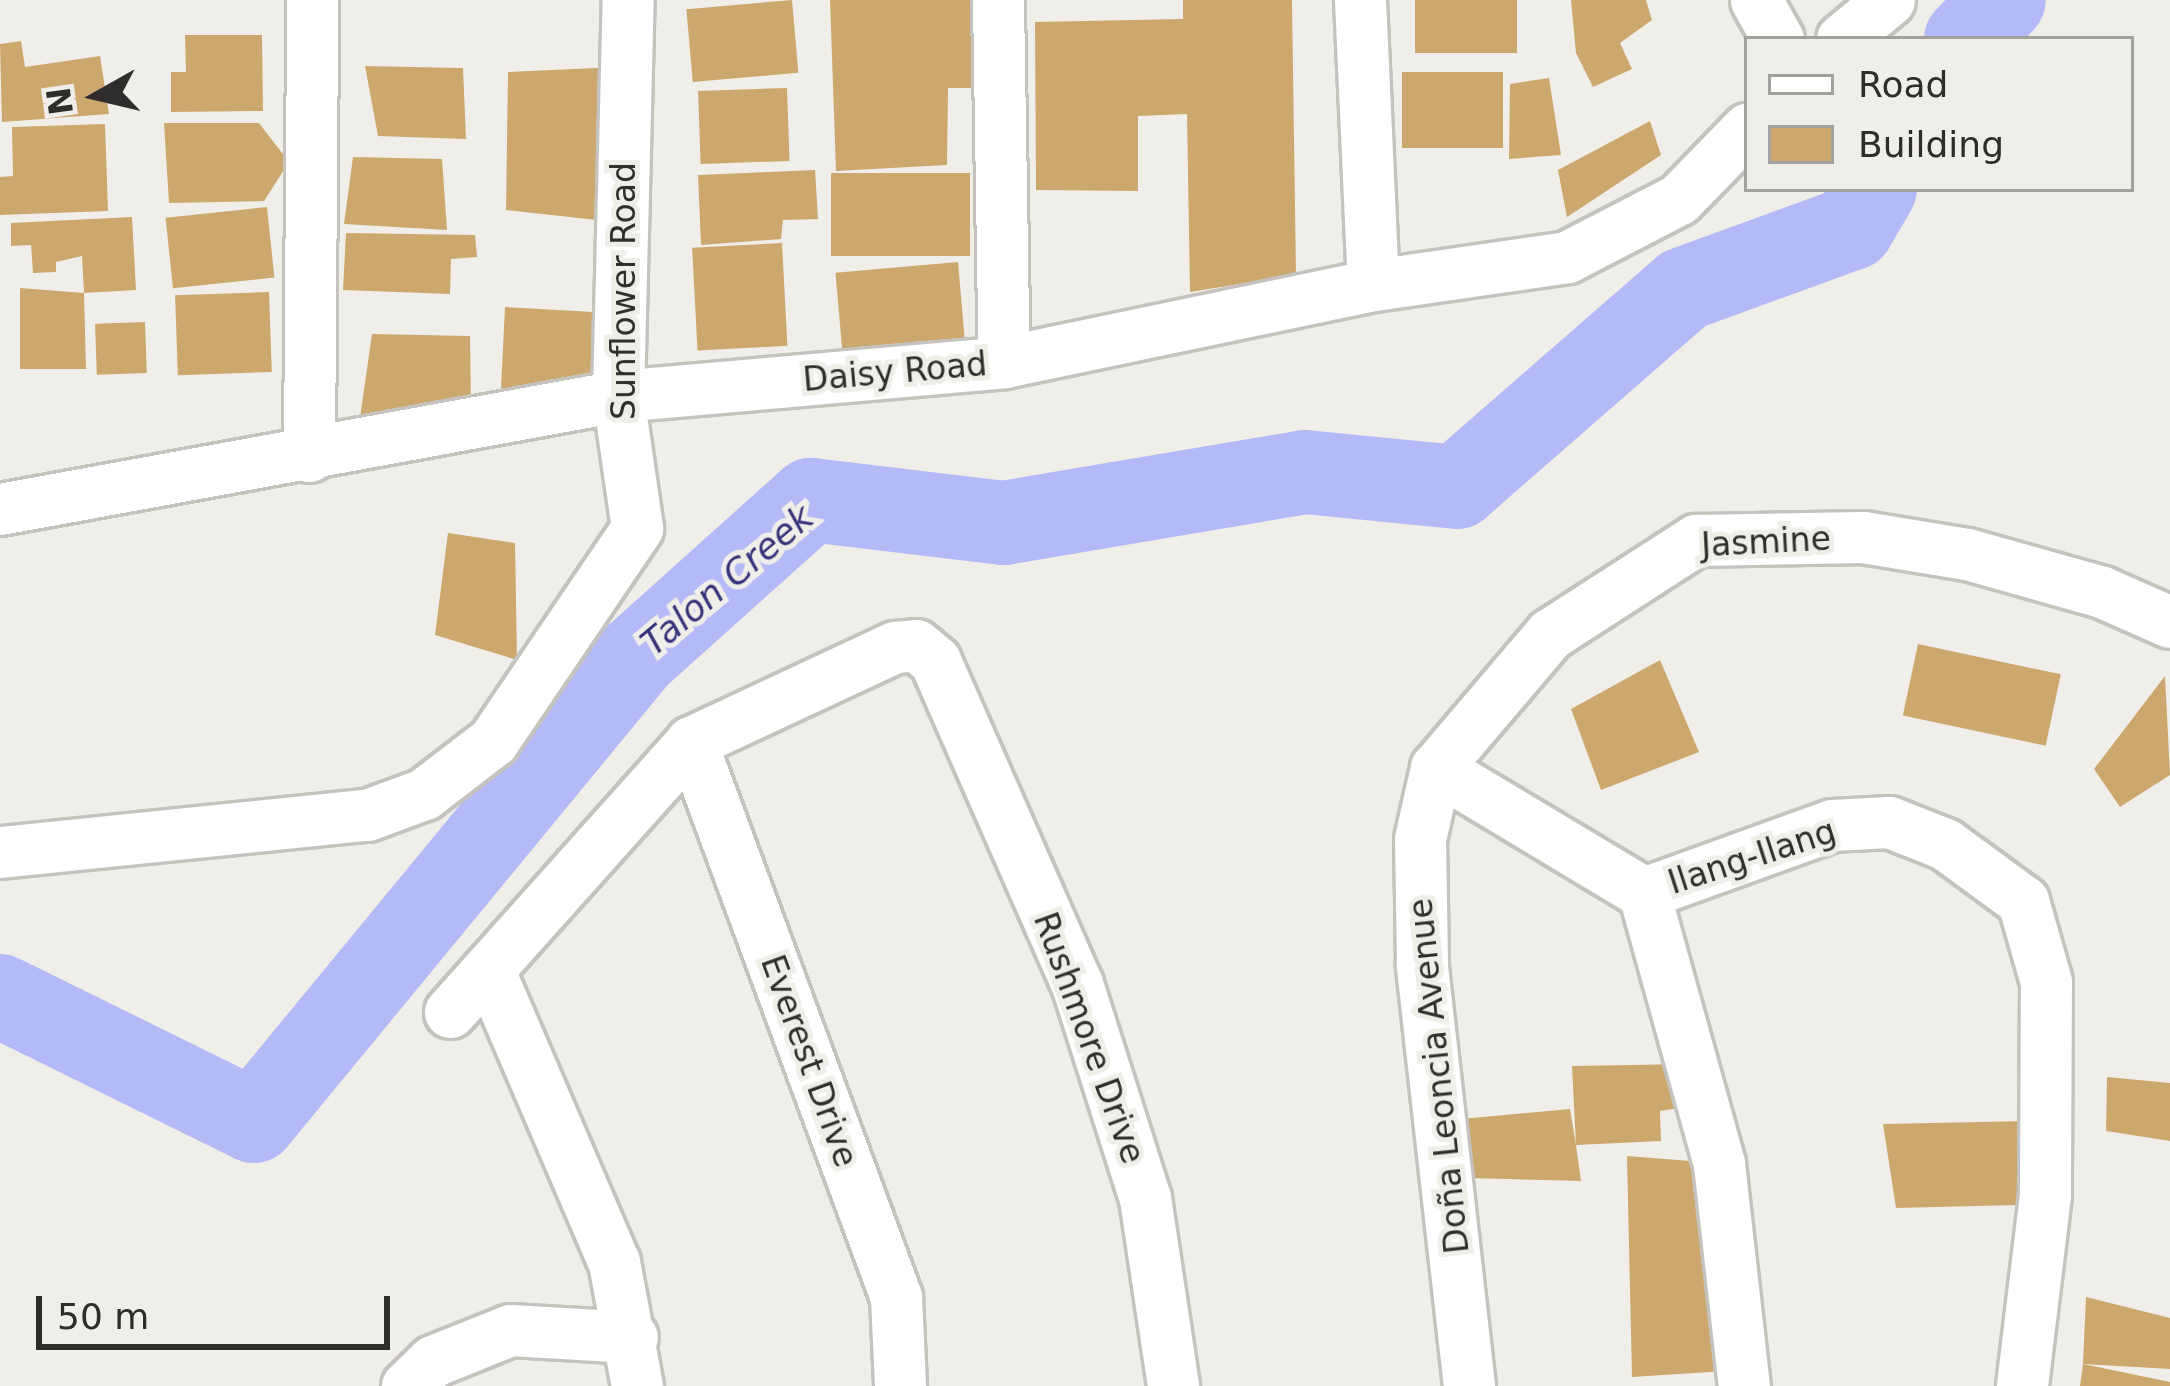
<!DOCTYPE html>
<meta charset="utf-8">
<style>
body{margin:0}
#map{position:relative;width:2170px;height:1386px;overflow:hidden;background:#f0eee9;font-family:"DejaVu Sans",sans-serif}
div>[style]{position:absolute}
.river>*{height:84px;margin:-42px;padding:0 42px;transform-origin:42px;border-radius:42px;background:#b4b9f7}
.building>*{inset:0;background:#cda86e;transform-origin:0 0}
.roads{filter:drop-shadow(3px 0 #c5c3be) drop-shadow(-3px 0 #c5c3be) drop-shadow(0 3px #c5c3be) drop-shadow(0 -3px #c5c3be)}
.street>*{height:51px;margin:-25.5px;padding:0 25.5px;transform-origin:25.5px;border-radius:25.5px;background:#fff}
span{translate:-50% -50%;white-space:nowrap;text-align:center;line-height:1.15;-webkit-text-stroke:10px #f0eee9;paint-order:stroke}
.street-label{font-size:33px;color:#2e2d2c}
.water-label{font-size:36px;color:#37347b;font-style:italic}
.legend{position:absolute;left:1744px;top:36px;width:390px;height:156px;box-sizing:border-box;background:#f0eee9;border:3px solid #a2a19d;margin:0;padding:15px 21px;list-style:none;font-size:36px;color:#2e2d2c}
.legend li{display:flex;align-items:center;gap:24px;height:60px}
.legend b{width:60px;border:3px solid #a2a19d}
.north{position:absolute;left:36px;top:36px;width:120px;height:120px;-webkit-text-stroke:9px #f0eee9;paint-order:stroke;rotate:262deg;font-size:33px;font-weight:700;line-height:48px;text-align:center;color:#2e2d2c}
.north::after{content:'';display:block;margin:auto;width:42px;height:54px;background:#2e2d2c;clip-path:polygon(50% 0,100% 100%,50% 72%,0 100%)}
.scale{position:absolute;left:36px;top:1296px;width:354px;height:54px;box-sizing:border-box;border:6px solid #2e2d2c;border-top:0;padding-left:15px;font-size:36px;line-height:42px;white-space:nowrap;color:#2e2d2c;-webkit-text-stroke:9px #f0eee9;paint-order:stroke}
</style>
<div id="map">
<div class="river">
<div style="left:1966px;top:39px;width:54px;rotate:-45.7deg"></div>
<div style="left:0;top:996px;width:283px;rotate:26.2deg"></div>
<div style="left:254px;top:1121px;width:602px;rotate:-50.52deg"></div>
<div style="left:637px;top:656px;width:234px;rotate:-41.9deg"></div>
<div style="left:811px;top:500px;width:194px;rotate:6.8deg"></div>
<div style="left:1004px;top:523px;width:305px;rotate:-9.6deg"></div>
<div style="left:1305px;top:472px;width:153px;rotate:5.6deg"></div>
<div style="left:1457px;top:487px;width:301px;rotate:-41.1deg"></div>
<div style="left:1684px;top:289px;width:179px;rotate:-20deg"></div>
<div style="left:1852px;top:228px;width:45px;rotate:-59.5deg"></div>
</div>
<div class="building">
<div style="left:792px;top:0;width:73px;height:106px;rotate:85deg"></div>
<div style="clip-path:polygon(830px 0,972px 0,971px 88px,948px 88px,947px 165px,836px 171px)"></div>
<div style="clip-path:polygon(1183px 0,1292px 0,1296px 275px,1190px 292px,1187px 114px,1138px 116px,1138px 191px,1036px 190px,1035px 22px,1183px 19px)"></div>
<div style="left:1415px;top:0;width:102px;height:53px"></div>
<div style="clip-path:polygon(1571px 0,1646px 0,1652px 20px,1620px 43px,1632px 69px,1593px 87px,1576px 53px)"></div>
<div style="clip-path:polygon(185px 35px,262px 35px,263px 111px,171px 112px,171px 72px,186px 72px)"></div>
<div style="clip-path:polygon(21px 41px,25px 67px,100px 56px,109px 114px,2px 122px,0 44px)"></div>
<div style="clip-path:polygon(365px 66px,463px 68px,466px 139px,378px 136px)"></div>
<div style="clip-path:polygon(618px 67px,606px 221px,506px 210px,508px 72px)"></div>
<div style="left:1402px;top:72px;width:101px;height:76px"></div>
<div style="clip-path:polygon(1549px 78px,1561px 155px,1509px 159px,1510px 84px)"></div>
<div style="left:787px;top:88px;width:73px;height:89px;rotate:88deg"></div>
<div style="clip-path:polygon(1650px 121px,1661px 155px,1567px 217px,1558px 170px)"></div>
<div style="clip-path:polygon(164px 123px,259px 123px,289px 162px,264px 201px,169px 203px)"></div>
<div style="clip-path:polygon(105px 124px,108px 211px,0 215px,0 177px,13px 176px,12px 127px)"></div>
<div style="clip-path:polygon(353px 157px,442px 159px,447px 230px,344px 224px)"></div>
<div style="clip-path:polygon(815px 170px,818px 219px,783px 220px,781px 239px,701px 245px,698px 175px)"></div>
<div style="left:970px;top:173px;width:83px;height:139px;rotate:90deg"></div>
<div style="left:267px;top:207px;width:71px;height:102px;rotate:84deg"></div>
<div style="clip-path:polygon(132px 217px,136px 290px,84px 293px,86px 369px,20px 369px,20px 288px,84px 293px,82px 256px,56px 262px,56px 272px,33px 273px,31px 245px,11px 246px,11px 223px)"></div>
<div style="clip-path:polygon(346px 233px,475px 235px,477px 257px,451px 259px,450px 294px,343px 290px)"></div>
<div style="left:782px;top:243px;width:103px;height:90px;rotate:87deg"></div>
<div style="left:958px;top:262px;width:80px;height:123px;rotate:85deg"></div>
<div style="left:269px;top:292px;width:80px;height:94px;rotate:88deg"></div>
<div style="clip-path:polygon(505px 307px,611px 313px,610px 385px,500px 409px)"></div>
<div style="left:145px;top:322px;width:51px;height:50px;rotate:88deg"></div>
<div style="clip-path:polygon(372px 334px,470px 336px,471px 413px,359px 425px)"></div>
<div style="clip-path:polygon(448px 533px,515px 543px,517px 660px,435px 635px)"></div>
<div style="left:1918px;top:644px;width:146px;height:73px;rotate:12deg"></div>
<div style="clip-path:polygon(1660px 660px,1699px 752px,1601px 790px,1571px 709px)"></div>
<div style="clip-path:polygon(2165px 676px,2170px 775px,2120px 807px,2094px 769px)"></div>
<div style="clip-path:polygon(1692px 1064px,1686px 1107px,1660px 1111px,1661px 1141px,1576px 1145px,1581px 1181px,1468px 1178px,1461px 1119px,1570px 1109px,1576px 1145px,1572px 1066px)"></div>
<div style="clip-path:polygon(2107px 1077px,2170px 1083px,2170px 1141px,2106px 1131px)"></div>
<div style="clip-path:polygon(2028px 1121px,2017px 1205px,1896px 1208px,1883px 1124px)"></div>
<div style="clip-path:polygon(1627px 1156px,1690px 1161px,1726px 1371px,1632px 1377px)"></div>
<div style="clip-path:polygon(2086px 1297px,2170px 1318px,2170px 1369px,2083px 1364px)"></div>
<div style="clip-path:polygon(2083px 1364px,2170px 1382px,2170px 1386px,2080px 1386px)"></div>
</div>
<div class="roads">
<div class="street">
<div style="left:998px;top:0;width:362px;rotate:89.1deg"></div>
<div style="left:1360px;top:0;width:285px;rotate:87.4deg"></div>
<div style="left:1756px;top:0;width:45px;rotate:60.6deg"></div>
<div style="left:1842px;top:39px;width:61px;rotate:-39.7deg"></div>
<div style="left:309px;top:456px;width:456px;rotate:-89.6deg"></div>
<div style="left:0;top:509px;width:628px;rotate:-10.36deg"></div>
<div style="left:618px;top:396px;width:387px;rotate:-5deg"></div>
<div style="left:1004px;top:362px;width:377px;rotate:-11.8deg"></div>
<div style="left:1373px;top:285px;width:196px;rotate:-8.2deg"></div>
<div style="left:1567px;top:257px;width:126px;rotate:-27.4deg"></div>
<div style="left:1679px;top:199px;width:98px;rotate:-45.8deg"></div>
<div style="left:691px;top:742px;width:592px;rotate:69.73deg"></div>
<div style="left:896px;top:1297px;width:89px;rotate:87.4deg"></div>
<div style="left:1436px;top:768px;width:243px;rotate:31deg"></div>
<div style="left:0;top:852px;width:369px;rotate:-5.8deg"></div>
<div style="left:367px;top:815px;width:61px;rotate:-20.2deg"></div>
<div style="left:424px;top:794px;width:87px;rotate:-37.5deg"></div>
<div style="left:493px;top:741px;width:257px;rotate:-55.9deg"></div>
<div style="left:637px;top:528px;width:133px;rotate:-98.2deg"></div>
<div style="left:618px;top:396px;width:396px;rotate:-88.6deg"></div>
<div style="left:1644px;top:893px;width:200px;rotate:-19.9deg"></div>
<div style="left:1832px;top:825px;width:57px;rotate:-3deg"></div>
<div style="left:1889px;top:822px;width:60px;rotate:21.4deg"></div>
<div style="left:1945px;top:844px;width:97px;rotate:36.2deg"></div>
<div style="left:2023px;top:901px;width:84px;rotate:74.1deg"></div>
<div style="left:2046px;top:982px;width:213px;rotate:90.3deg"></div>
<div style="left:2045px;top:1195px;width:192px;rotate:96.9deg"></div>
<div style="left:1644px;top:893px;width:281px;rotate:74.5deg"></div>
<div style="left:1719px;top:1164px;width:223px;rotate:83.6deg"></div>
<div style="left:489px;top:971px;width:317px;rotate:66.8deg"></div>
<div style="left:614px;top:1262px;width:126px;rotate:79.5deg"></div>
<div style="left:450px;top:1012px;width:362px;rotate:-48.2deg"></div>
<div style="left:691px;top:742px;width:225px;rotate:-25deg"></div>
<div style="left:895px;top:647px;width:21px;rotate:-5deg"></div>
<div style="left:916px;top:645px;width:25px;rotate:40deg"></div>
<div style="left:935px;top:661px;width:353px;rotate:66.3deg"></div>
<div style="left:1077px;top:984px;width:225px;rotate:72.4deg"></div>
<div style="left:1145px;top:1198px;width:190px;rotate:81.5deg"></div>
<div style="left:407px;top:1386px;width:36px;rotate:-44deg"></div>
<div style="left:433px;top:1361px;width:83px;rotate:-21.9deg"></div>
<div style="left:510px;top:1330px;width:122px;rotate:3.3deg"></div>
<div style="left:1469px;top:1386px;width:425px;rotate:-96.4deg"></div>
<div style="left:1422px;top:964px;width:125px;rotate:-90.9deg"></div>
<div style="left:1420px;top:839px;width:73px;rotate:-77.3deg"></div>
<div style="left:1436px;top:768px;width:176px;rotate:-49.6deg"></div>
<div style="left:1550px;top:634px;width:174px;rotate:-32.8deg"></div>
<div style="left:1696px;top:540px;width:167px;rotate:-1deg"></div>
<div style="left:1863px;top:537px;width:105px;rotate:9.3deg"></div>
<div style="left:1967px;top:554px;width:140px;rotate:15.7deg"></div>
<div style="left:2102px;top:592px;width:74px;rotate:23.8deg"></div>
</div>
</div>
<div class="street-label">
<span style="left:624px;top:291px;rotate:-90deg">Sunflower Road</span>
<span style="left:895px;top:372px;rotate:-5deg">Daisy Road</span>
<span style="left:1766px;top:542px;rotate:-3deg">Jasmine</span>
<span style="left:1752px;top:857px;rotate:-18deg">Ilang-Ilang</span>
<span style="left:1089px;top:1038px;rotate:70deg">Rushmore Drive</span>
<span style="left:809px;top:1061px;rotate:70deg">Everest Drive</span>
<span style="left:1439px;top:1076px;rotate:-96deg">Doña Leoncia Avenue</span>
</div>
<div class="water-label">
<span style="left:727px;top:580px;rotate:-40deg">Talon Creek</span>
</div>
<ul class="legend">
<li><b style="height:15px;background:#fff"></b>Road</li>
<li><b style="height:33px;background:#cda86e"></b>Building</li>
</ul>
<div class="north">N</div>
<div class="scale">50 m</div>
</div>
